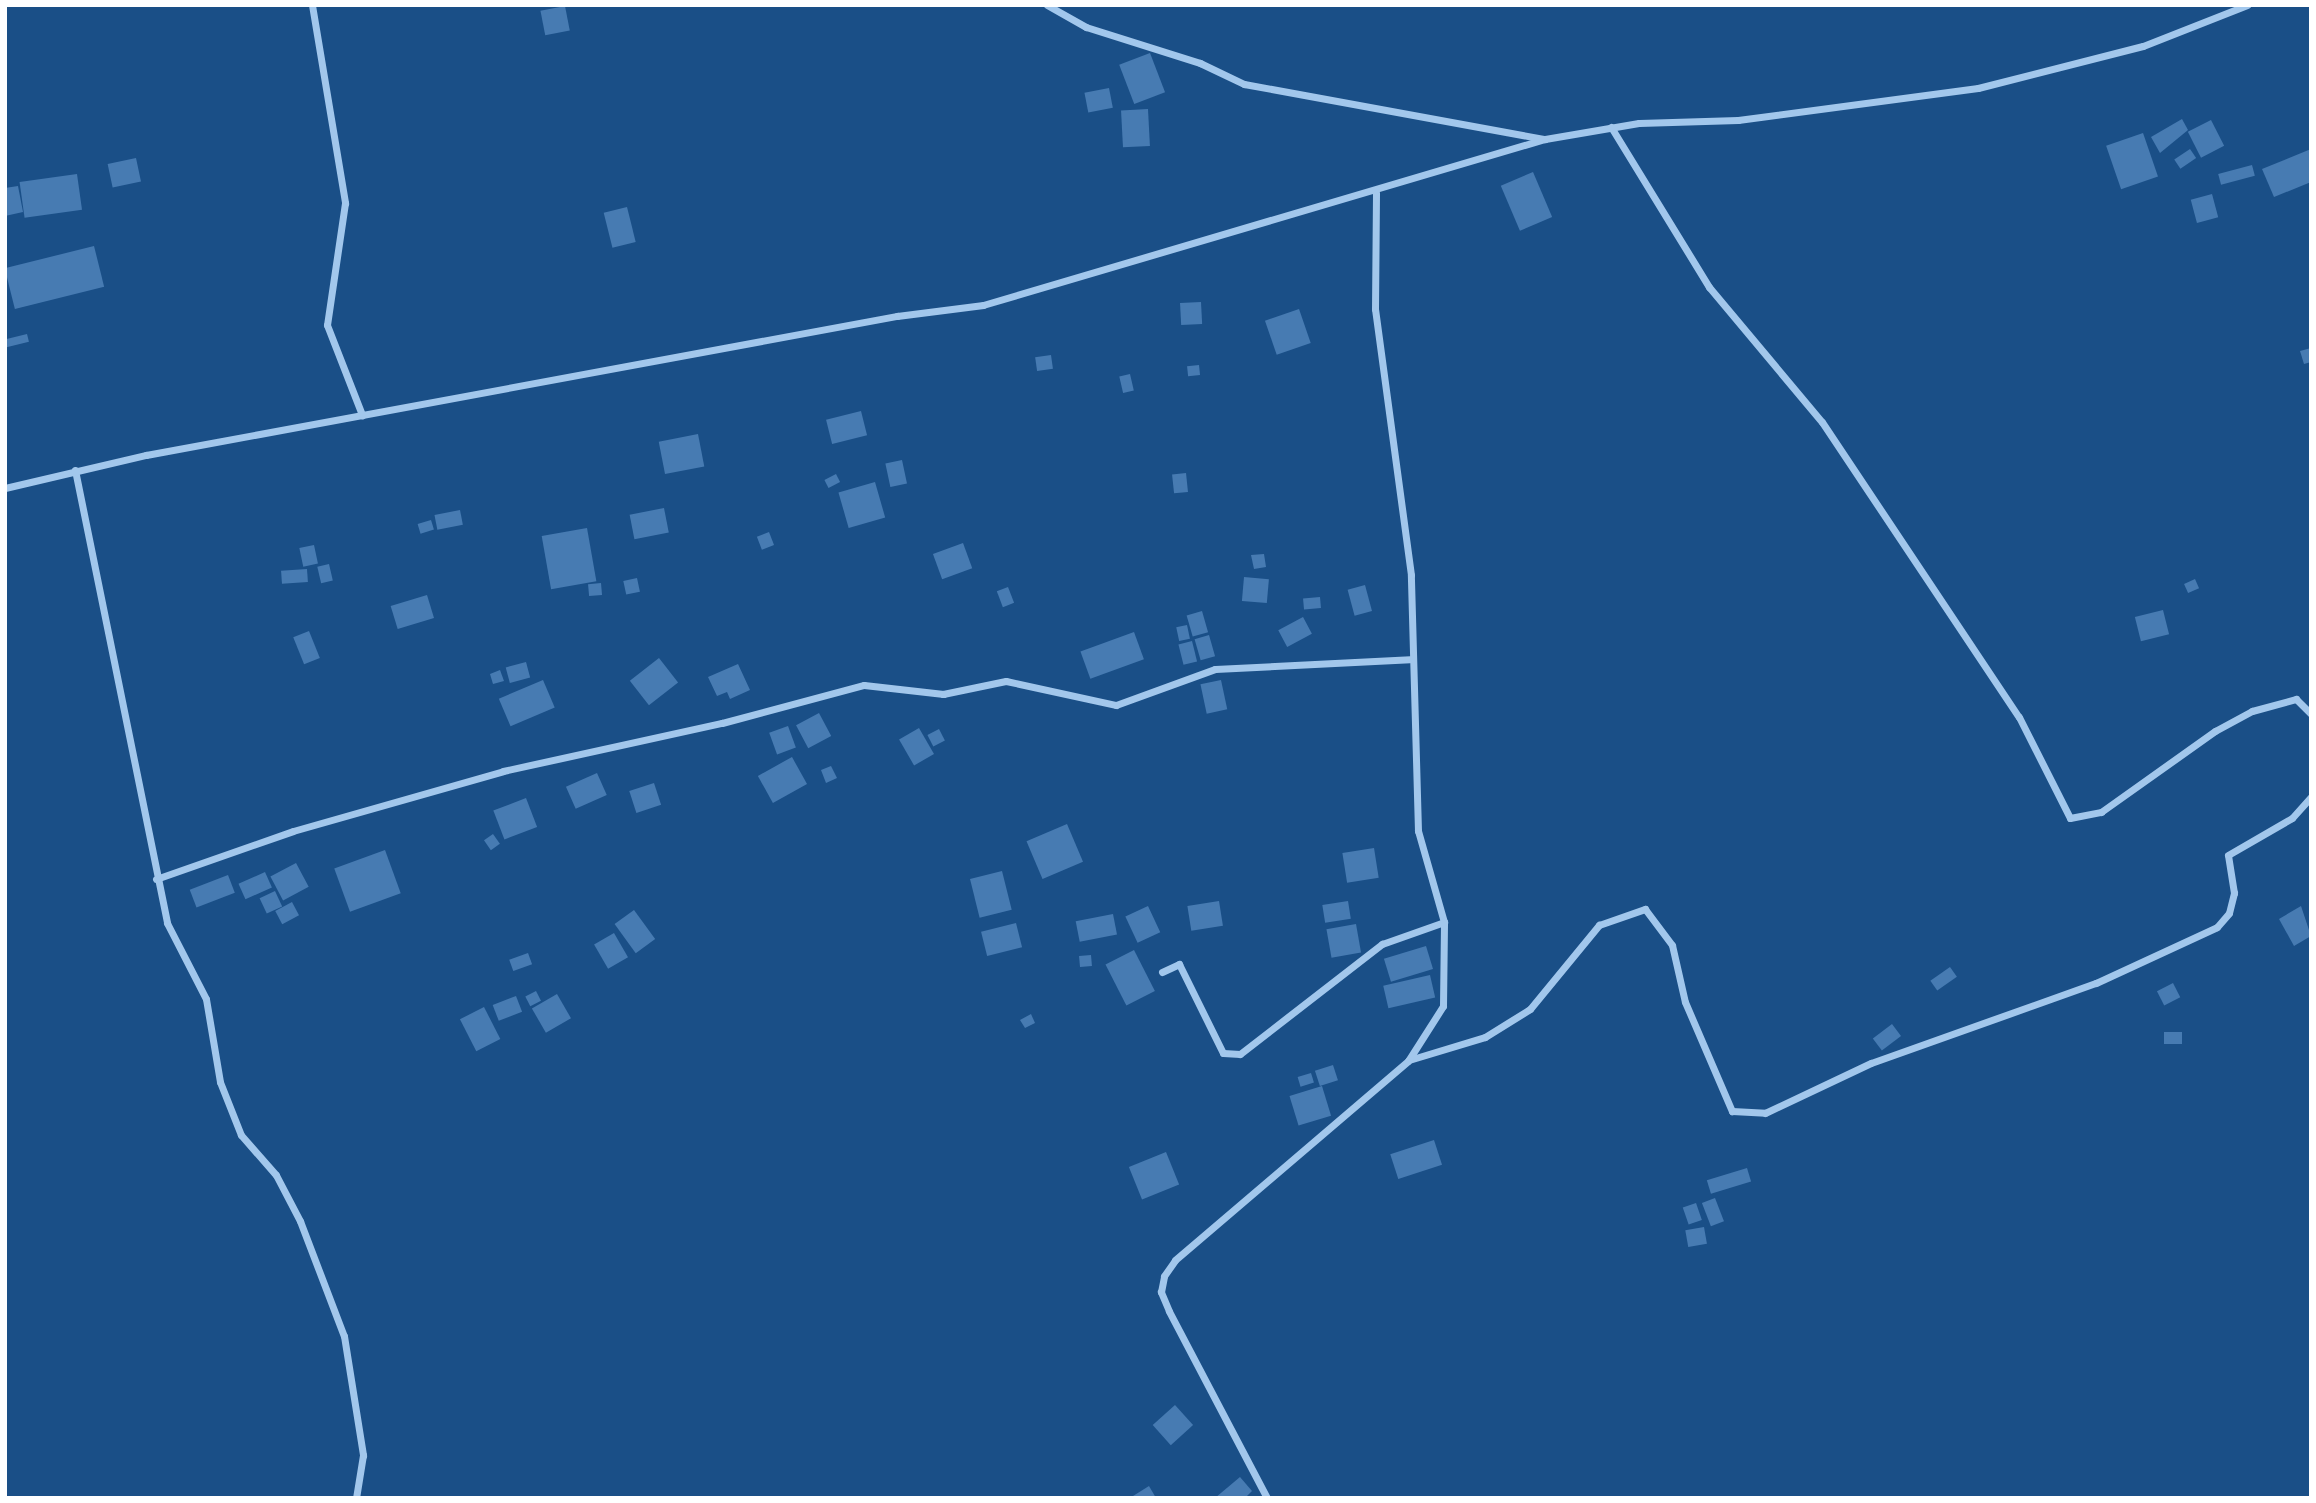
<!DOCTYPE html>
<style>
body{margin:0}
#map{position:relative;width:2316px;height:1503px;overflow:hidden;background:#1a4f87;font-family:Montserrat,sans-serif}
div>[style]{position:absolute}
.building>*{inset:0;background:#477bb2;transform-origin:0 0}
.minor>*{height:7px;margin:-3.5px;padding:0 3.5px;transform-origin:3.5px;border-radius:3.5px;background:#a2c7ec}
span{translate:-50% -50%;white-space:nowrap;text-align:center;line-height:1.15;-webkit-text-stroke:6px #1a4f87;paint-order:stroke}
.frame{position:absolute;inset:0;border:7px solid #fff;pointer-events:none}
</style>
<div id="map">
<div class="building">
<div style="left:565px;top:6px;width:25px;height:25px;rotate:79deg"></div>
<div style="left:1150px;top:53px;width:42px;height:33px;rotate:69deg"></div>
<div style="left:1109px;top:88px;width:20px;height:25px;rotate:79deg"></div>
<div style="left:1148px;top:109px;width:37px;height:27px;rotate:87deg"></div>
<div style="clip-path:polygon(2182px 119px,2188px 130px,2160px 153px,2151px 137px)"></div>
<div style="left:2211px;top:120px;width:29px;height:26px;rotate:63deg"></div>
<div style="left:2143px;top:133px;width:46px;height:39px;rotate:71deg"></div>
<div style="left:2190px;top:149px;width:11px;height:19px;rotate:56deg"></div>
<div style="clip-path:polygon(2311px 149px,2311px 182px,2274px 197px,2262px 169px)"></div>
<div style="left:136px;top:158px;width:24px;height:29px;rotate:78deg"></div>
<div style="left:2252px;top:165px;width:11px;height:35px;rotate:75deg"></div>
<div style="left:1533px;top:172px;width:49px;height:35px;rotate:67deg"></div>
<div style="left:77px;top:174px;width:36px;height:58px;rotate:82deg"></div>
<div style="clip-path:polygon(18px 186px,23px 212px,5px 216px,5px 188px)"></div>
<div style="left:2212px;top:194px;width:24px;height:22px;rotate:75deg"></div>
<div style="left:627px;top:207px;width:36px;height:24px;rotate:76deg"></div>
<div style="left:94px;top:246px;width:42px;height:92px;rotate:76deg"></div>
<div style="left:1201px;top:302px;width:22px;height:21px;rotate:87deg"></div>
<div style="left:1299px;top:309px;width:36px;height:36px;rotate:71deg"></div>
<div style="left:27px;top:334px;width:8px;height:23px;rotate:76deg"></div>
<div style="clip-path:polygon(2311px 348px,2311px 362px,2304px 364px,2300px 351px)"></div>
<div style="left:1051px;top:355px;width:14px;height:16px;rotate:82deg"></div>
<div style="left:1199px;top:365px;width:10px;height:12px;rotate:84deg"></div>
<div style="left:1130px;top:374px;width:17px;height:11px;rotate:77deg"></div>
<div style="left:861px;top:411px;width:25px;height:36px;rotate:76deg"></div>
<div style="left:698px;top:434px;width:33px;height:40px;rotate:79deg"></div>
<div style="left:902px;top:460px;width:24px;height:17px;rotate:78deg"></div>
<div style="left:1186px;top:473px;width:19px;height:14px;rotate:84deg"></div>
<div style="left:836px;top:474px;width:9px;height:13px;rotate:63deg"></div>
<div style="left:875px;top:482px;width:37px;height:38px;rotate:74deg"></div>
<div style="left:664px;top:508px;width:25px;height:35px;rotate:79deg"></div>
<div style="left:460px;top:510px;width:15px;height:26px;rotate:79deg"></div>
<div style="left:431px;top:520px;width:10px;height:14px;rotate:73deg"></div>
<div style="left:587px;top:528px;width:54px;height:46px;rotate:80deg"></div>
<div style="left:769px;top:532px;width:14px;height:13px;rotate:69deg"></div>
<div style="left:963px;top:543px;width:27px;height:32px;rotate:70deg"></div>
<div style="left:314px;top:545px;width:19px;height:15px;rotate:78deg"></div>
<div style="clip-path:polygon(1264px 554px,1266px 567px,1254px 569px,1251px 555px)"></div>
<div style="left:329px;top:564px;width:17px;height:12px;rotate:77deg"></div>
<div style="left:307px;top:569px;width:13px;height:26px;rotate:86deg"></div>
<div style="left:1244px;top:577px;width:25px;height:24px;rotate:5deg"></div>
<div style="left:637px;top:578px;width:14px;height:14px;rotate:78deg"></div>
<div style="left:2195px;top:579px;width:10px;height:12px;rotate:66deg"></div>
<div style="left:601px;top:583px;width:12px;height:13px;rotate:85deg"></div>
<div style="left:1365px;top:585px;width:27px;height:18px;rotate:75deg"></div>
<div style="left:1008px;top:587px;width:17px;height:12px;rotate:69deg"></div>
<div style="left:427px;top:595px;width:24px;height:38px;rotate:73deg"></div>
<div style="left:1320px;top:597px;width:11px;height:17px;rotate:85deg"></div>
<div style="left:2163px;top:610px;width:25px;height:29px;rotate:76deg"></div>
<div style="left:1202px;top:611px;width:22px;height:16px;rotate:74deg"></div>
<div style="left:1303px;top:617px;width:19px;height:28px;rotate:62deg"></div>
<div style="left:1187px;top:625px;width:14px;height:11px;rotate:78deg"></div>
<div style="left:309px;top:631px;width:29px;height:17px;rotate:68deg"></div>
<div style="left:1134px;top:632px;width:29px;height:57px;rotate:70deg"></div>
<div style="left:1209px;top:635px;width:22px;height:15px;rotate:74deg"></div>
<div style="left:1192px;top:641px;width:21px;height:14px;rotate:76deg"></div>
<div style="left:659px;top:658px;width:31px;height:37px;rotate:52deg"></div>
<div style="left:526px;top:662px;width:16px;height:21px;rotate:75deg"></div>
<div style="clip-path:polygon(738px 664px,750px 690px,730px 699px,727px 692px,717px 696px,708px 677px)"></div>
<div style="clip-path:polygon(500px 670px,504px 681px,493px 684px,490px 674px)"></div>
<div style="left:543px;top:680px;width:30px;height:48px;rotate:67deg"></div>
<div style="left:1221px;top:680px;width:30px;height:21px;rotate:78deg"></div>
<div style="left:819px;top:713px;width:26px;height:26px;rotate:62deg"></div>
<div style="left:788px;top:726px;width:23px;height:20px;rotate:70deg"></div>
<div style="left:919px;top:728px;width:30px;height:23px;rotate:60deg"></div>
<div style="left:939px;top:729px;width:13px;height:13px;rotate:63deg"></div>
<div style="left:792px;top:757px;width:31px;height:39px;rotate:61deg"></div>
<div style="clip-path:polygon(831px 766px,837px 778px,826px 783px,821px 770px)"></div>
<div style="left:597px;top:773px;width:24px;height:34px;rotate:66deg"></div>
<div style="left:654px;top:783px;width:23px;height:26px;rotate:72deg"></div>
<div style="left:526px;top:798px;width:31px;height:35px;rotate:69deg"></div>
<div style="left:1067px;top:824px;width:41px;height:44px;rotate:67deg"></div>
<div style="left:493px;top:834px;width:12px;height:11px;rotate:55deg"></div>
<div style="left:1374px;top:848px;width:30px;height:32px;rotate:81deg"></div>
<div style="left:385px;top:850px;width:46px;height:54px;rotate:70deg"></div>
<div style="left:296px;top:863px;width:27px;height:29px;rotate:62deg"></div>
<div style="left:1002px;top:871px;width:40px;height:33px;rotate:76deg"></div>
<div style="left:265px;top:872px;width:17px;height:29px;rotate:66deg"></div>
<div style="left:228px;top:875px;width:19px;height:41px;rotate:69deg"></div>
<div style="left:275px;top:891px;width:17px;height:17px;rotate:65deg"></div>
<div style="left:1219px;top:901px;width:25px;height:32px;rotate:81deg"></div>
<div style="left:1348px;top:901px;width:18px;height:26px;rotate:81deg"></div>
<div style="left:292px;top:902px;width:15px;height:19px;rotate:62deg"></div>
<div style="left:1148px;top:906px;width:29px;height:25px;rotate:65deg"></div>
<div style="clip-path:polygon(2301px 906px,2311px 936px,2294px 946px,2279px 919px)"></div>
<div style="left:634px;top:910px;width:36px;height:24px;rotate:54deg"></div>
<div style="left:1113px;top:914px;width:21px;height:38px;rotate:79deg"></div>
<div style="left:1016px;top:923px;width:25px;height:36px;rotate:76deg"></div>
<div style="left:1356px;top:924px;width:29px;height:30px;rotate:80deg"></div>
<div style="left:614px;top:933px;width:28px;height:23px;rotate:60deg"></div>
<div style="left:1426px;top:946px;width:24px;height:44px;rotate:73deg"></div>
<div style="left:1134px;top:950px;width:46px;height:32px;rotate:63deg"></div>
<div style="left:528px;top:953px;width:12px;height:20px;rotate:70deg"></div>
<div style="left:1091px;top:955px;width:11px;height:12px;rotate:85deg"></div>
<div style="left:1950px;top:967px;width:12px;height:24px;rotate:55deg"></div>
<div style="left:1430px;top:975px;width:23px;height:48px;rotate:77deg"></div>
<div style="left:2173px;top:983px;width:16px;height:18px;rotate:63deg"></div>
<div style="left:536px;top:991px;width:11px;height:12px;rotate:63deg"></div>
<div style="left:557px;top:994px;width:28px;height:29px;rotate:60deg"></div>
<div style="left:516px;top:996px;width:17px;height:25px;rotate:69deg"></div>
<div style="left:484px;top:1007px;width:36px;height:27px;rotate:63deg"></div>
<div style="clip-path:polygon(1031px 1014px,1035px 1023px,1025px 1028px,1020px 1020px)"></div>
<div style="left:1892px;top:1024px;width:15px;height:24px;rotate:53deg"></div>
<div style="left:2182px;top:1032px;width:12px;height:18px;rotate:90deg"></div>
<div style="left:1333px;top:1065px;width:16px;height:19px;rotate:72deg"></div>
<div style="left:1311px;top:1073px;width:10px;height:14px;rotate:73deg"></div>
<div style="left:1322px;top:1086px;width:31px;height:34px;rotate:73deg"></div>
<div style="left:1434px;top:1140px;width:26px;height:46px;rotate:72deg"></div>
<div style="left:1166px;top:1152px;width:35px;height:40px;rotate:68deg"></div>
<div style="left:1747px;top:1168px;width:14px;height:42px;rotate:73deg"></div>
<div style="left:1715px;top:1198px;width:25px;height:14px;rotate:69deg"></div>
<div style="left:1696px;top:1203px;width:18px;height:14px;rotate:71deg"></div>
<div style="left:1704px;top:1227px;width:17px;height:19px;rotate:80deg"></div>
<div style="left:1175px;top:1405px;width:27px;height:30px;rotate:48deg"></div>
<div style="clip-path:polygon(1240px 1477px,1252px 1491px,1245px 1498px,1215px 1498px)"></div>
<div style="clip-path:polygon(1149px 1486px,1156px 1498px,1134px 1498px,1133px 1496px)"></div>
</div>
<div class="minor">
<div style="left:312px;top:5px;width:201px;rotate:80.5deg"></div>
<div style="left:345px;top:203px;width:123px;rotate:98.4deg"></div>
<div style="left:327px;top:325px;width:97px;rotate:68.7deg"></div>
<div style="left:1047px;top:5px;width:45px;rotate:29.4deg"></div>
<div style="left:1086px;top:27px;width:120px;rotate:17.5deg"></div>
<div style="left:1200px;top:63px;width:49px;rotate:25.5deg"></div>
<div style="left:1244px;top:84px;width:306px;rotate:10.4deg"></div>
<div style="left:1611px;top:127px;width:188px;rotate:58.5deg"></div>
<div style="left:1709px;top:287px;width:176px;rotate:50.1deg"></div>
<div style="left:1822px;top:422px;width:355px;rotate:56.3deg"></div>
<div style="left:2019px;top:717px;width:113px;rotate:63.2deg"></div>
<div style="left:2070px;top:818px;width:32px;rotate:-11deg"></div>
<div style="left:2101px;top:812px;width:140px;rotate:-35.4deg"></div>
<div style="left:2215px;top:731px;width:42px;rotate:-28.4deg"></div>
<div style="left:2252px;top:711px;width:46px;rotate:-15.3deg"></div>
<div style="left:2296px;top:699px;width:21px;rotate:45deg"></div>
<div style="left:75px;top:470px;width:462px;rotate:78.5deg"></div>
<div style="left:167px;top:923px;width:85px;rotate:62.8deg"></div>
<div style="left:206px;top:999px;width:84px;rotate:80.4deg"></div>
<div style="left:220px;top:1082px;width:57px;rotate:68.4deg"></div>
<div style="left:241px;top:1135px;width:53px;rotate:48.8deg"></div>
<div style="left:276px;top:1175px;width:52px;rotate:62.4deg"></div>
<div style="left:300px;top:1221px;width:123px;rotate:69.1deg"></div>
<div style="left:344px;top:1336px;width:121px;rotate:80.9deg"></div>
<div style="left:363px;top:1455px;width:44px;rotate:99.2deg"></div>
<div style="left:5px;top:488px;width:145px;rotate:-13.2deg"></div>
<div style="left:146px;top:455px;width:764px;rotate:-10.49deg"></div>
<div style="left:897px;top:316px;width:87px;rotate:-7.3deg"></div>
<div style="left:983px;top:305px;width:586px;rotate:-16.46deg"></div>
<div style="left:1545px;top:139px;width:95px;rotate:-9.7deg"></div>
<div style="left:1639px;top:123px;width:99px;rotate:-1.7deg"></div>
<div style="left:1738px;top:120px;width:242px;rotate:-7.6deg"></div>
<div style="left:1978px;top:88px;width:170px;rotate:-14.3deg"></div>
<div style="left:2143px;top:46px;width:112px;rotate:-21.5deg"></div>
<div style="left:156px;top:879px;width:145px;rotate:-19.3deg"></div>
<div style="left:293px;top:831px;width:218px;rotate:-15.9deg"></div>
<div style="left:503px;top:771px;width:224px;rotate:-12.4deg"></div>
<div style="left:722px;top:723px;width:147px;rotate:-15deg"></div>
<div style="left:864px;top:685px;width:80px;rotate:6.5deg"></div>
<div style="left:943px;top:694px;width:64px;rotate:-11.7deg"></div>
<div style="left:1006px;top:681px;width:113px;rotate:12.3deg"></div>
<div style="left:1116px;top:705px;width:105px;rotate:-20deg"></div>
<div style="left:1215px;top:669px;width:195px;rotate:-2.9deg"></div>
<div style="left:1162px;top:972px;width:19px;rotate:-25deg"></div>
<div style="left:1179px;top:964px;width:99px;rotate:63.7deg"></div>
<div style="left:1223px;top:1053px;width:17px;rotate:3deg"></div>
<div style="left:1240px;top:1054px;width:180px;rotate:-37.8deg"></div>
<div style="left:1382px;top:944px;width:66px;rotate:-19.5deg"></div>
<div style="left:1409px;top:1060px;width:79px;rotate:-16.8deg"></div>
<div style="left:1485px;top:1037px;width:53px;rotate:-31.9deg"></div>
<div style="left:1530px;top:1009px;width:109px;rotate:-50.6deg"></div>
<div style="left:1599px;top:925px;width:49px;rotate:-19.2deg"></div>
<div style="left:1645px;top:909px;width:45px;rotate:53.1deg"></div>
<div style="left:1672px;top:945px;width:58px;rotate:77.2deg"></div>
<div style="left:1685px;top:1002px;width:119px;rotate:66.7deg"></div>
<div style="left:1732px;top:1111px;width:33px;rotate:3deg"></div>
<div style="left:1765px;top:1113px;width:117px;rotate:-25.3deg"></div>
<div style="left:1871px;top:1063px;width:239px;rotate:-19.6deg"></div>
<div style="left:2096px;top:983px;width:133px;rotate:-24.8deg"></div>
<div style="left:2217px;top:927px;width:18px;rotate:-49deg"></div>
<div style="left:2229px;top:913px;width:21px;rotate:-76deg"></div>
<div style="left:2234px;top:893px;width:38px;rotate:-99deg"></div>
<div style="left:2228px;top:855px;width:74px;rotate:-30deg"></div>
<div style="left:2292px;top:818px;width:28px;rotate:-48deg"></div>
<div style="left:1267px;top:1498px;width:211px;rotate:-117.7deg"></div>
<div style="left:1169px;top:1311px;width:21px;rotate:-113deg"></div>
<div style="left:1161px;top:1292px;width:16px;rotate:-79deg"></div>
<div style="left:1164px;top:1276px;width:19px;rotate:-55deg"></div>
<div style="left:1175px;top:1260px;width:306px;rotate:-40.5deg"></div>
<div style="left:1408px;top:1061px;width:65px;rotate:-57.5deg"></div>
<div style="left:1443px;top:1006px;width:84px;rotate:-89.3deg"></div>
<div style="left:1444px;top:922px;width:95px;rotate:-105.9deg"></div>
<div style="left:1418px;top:831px;width:256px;rotate:-91.6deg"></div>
<div style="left:1411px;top:575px;width:268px;rotate:-97.7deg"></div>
<div style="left:1375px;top:309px;width:116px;rotate:-89.5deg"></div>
</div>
<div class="frame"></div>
</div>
